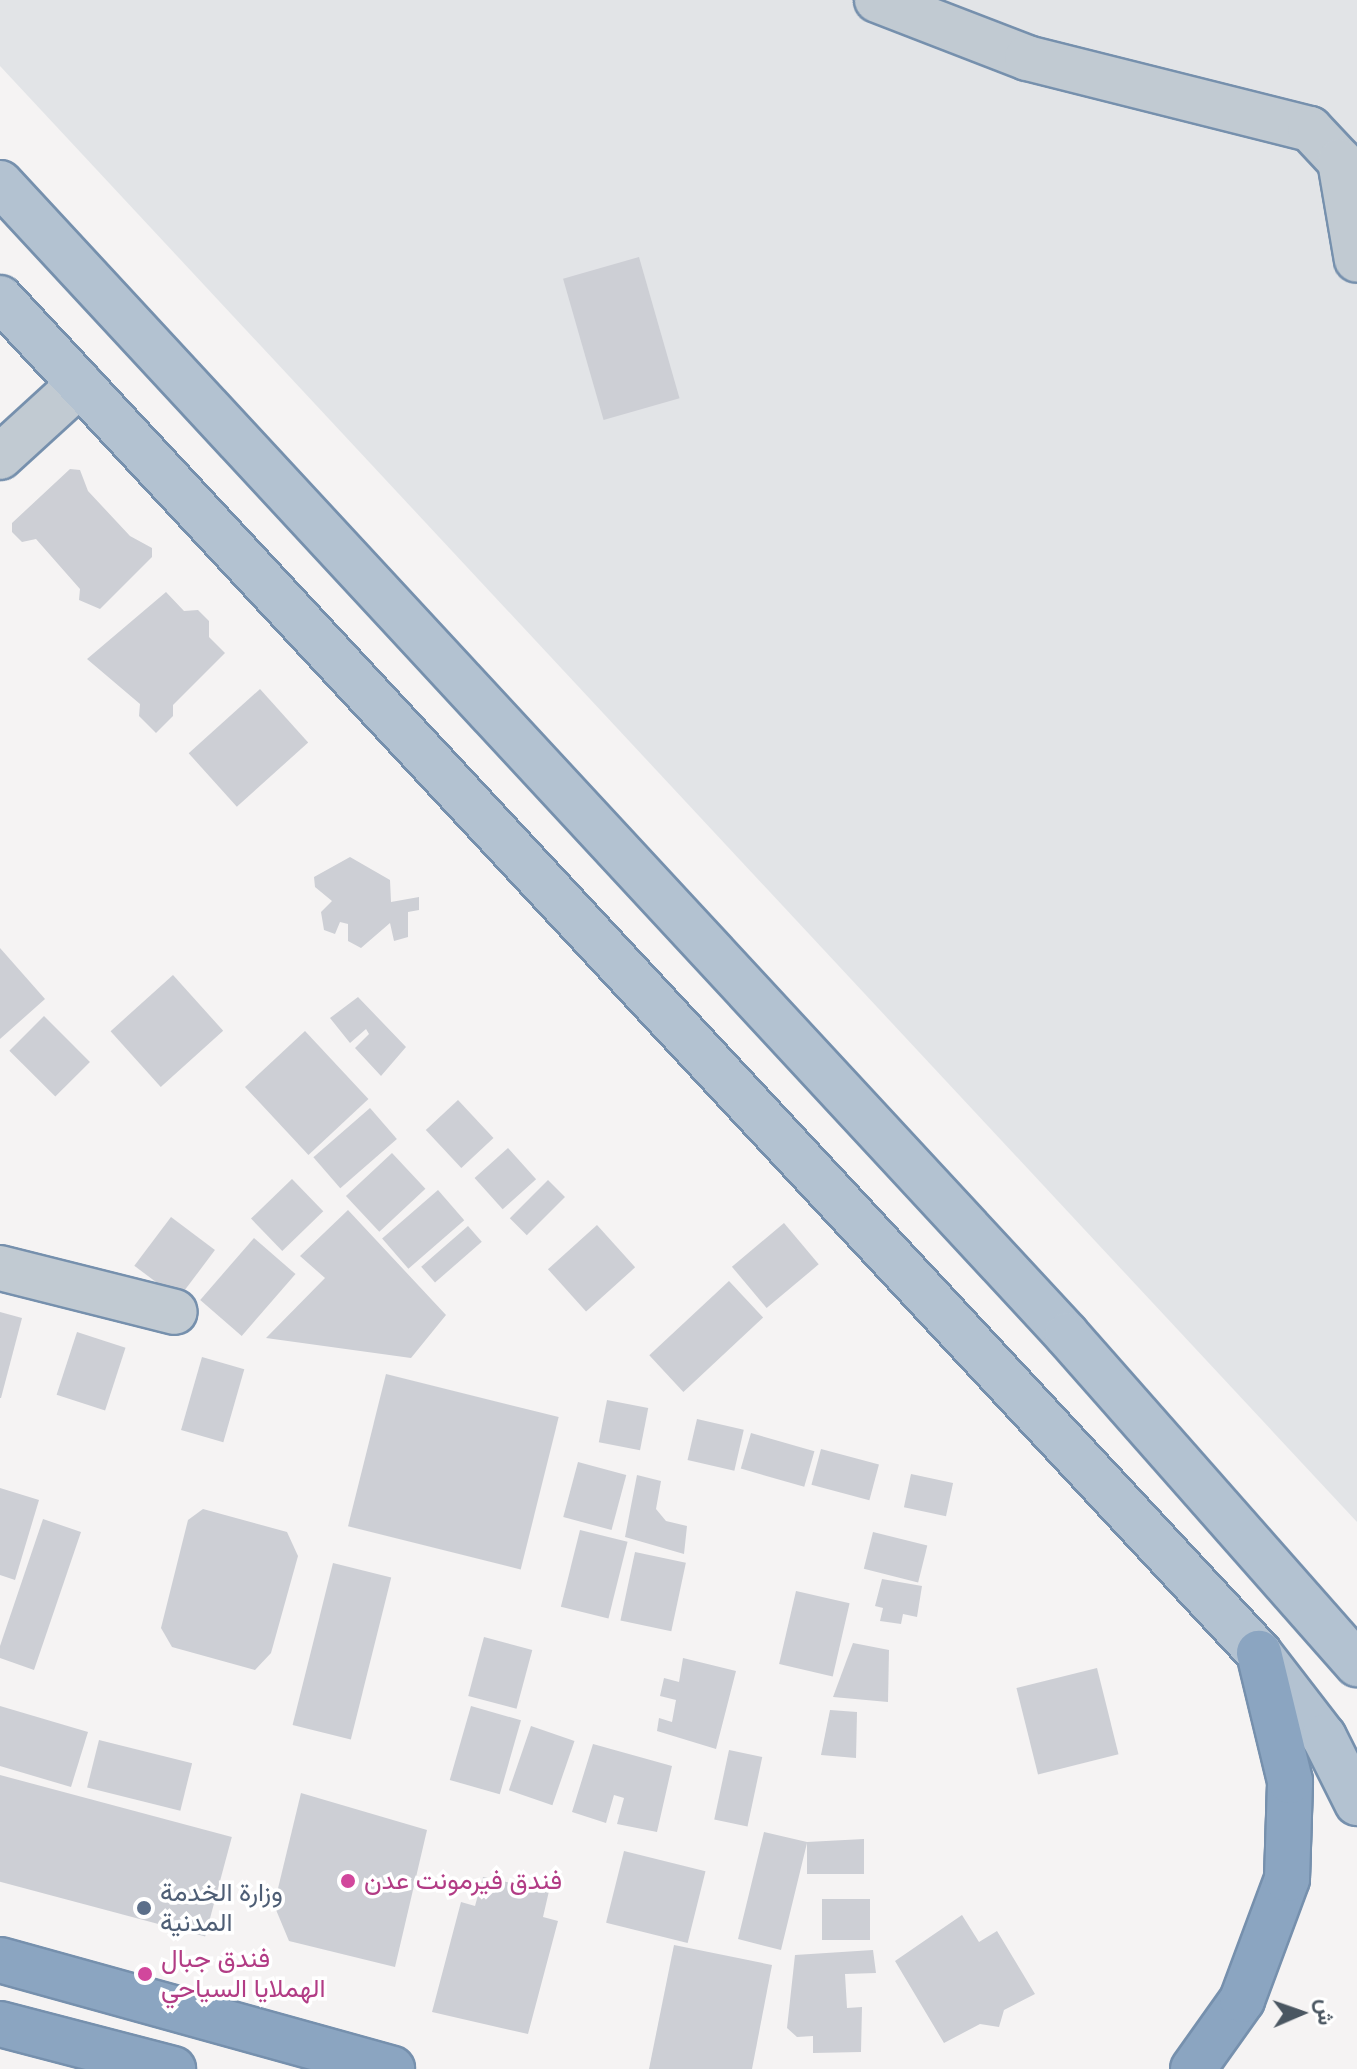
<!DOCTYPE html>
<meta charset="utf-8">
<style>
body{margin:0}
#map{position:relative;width:1357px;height:2069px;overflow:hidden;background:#f5f3f3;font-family:"Nunito Sans",Vazirmatn,sans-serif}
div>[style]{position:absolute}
.airport>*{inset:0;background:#e2e4e7}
.building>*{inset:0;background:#cdcfd5;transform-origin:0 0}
.roads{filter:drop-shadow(2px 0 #7690ad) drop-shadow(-2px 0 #7690ad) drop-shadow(0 2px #7690ad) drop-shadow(0 -2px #7690ad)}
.minor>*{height:44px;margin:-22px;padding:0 22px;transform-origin:22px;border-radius:22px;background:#c1cad2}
.major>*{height:44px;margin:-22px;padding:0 22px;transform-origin:22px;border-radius:22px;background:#b3c2d1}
.highway>*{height:44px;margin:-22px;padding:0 22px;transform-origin:22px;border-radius:22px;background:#8ba5c1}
.dots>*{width:22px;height:22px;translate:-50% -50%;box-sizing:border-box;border:4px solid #fff;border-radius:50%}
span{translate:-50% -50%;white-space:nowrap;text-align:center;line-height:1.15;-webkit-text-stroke:7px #fff;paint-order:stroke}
.hotel-label{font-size:26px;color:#b23c85}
.left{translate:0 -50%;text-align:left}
.service-label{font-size:26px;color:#4e5e75}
.north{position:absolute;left:1261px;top:1973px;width:80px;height:80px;-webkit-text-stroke:6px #fff;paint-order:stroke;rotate:88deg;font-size:22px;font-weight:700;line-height:32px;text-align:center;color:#4a5661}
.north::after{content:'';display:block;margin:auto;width:28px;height:36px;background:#4a5661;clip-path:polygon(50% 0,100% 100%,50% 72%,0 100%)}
</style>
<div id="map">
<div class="airport">
<div style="clip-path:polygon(0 0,1357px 0,1357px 1522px,0 66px)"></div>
</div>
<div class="building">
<div style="left:639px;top:257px;width:147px;height:79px;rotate:74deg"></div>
<div style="clip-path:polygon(70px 469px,80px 470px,88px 491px,130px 536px,152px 548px,152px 557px,100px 609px,79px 600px,80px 589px,36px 539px,22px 542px,12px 532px,12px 523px)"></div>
<div style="clip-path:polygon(166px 592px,184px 611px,198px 610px,209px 621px,209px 637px,225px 653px,173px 705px,173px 716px,156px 733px,139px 716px,140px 704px,87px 659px)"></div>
<div style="left:260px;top:689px;width:72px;height:96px;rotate:48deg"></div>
<div style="clip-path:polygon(350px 857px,390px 880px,391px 902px,419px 897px,419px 910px,408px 912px,408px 937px,394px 941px,390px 923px,361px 948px,348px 941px,348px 924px,340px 922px,335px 934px,324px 930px,321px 912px,332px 901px,315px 887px,314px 877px)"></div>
<div style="clip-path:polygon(0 948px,45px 999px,0 1039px)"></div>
<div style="left:173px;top:975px;width:75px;height:84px;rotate:48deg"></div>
<div style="clip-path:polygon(358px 997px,406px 1047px,381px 1076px,355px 1048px,369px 1034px,366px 1029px,350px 1043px,330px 1018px)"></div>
<div style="left:44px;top:1016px;width:65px;height:49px;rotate:45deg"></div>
<div style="left:305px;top:1031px;width:93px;height:82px;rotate:47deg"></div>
<div style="left:458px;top:1100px;width:52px;height:44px;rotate:47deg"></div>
<div style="left:370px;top:1108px;width:41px;height:75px;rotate:49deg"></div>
<div style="left:508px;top:1148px;width:42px;height:45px;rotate:48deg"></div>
<div style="left:392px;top:1153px;width:49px;height:63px;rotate:47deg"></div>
<div style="left:292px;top:1179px;width:45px;height:57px;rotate:46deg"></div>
<div style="left:548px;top:1180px;width:24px;height:54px;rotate:45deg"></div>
<div style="left:438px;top:1190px;width:40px;height:74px;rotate:49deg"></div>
<div style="clip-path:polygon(348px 1210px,446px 1315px,411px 1358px,266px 1338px,325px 1278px,300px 1256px)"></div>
<div style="left:171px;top:1217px;width:55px;height:61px;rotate:37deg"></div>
<div style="left:784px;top:1223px;width:54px;height:68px;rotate:50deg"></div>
<div style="left:597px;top:1225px;width:57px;height:66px;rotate:48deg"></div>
<div style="left:468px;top:1226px;width:21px;height:62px;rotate:49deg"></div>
<div style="left:254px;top:1238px;width:55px;height:82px;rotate:41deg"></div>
<div style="left:729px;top:1281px;width:50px;height:109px;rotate:47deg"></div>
<div style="clip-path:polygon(0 1312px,22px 1318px,1px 1398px,0 1398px)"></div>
<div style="left:77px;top:1332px;width:51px;height:66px;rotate:18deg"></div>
<div style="left:202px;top:1357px;width:44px;height:76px;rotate:16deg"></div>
<div style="left:386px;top:1374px;width:178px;height:157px;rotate:14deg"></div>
<div style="left:607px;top:1400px;width:42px;height:43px;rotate:11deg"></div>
<div style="left:697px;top:1419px;width:48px;height:42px;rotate:13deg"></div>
<div style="left:751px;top:1433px;width:66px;height:37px;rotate:16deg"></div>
<div style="left:821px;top:1449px;width:60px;height:37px;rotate:15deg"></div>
<div style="left:578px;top:1462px;width:50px;height:57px;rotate:15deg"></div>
<div style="left:911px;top:1474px;width:43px;height:34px;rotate:12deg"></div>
<div style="clip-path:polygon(637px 1475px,661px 1481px,656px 1509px,666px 1521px,687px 1526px,684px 1554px,625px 1537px)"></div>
<div style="clip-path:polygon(0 1488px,39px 1500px,15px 1580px,0 1575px)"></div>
<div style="clip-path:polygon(203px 1509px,287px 1532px,298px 1556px,271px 1653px,255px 1670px,172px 1647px,161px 1628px,188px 1520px)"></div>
<div style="clip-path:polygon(43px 1519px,81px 1532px,34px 1670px,0 1658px,0 1646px)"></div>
<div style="left:580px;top:1530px;width:49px;height:79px;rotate:14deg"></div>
<div style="left:873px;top:1532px;width:56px;height:38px;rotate:14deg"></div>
<div style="left:635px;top:1552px;width:52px;height:70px;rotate:12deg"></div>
<div style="left:333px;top:1563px;width:60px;height:167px;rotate:14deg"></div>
<div style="clip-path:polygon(882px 1579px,922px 1586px,917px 1617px,903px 1614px,901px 1624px,880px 1621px,883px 1608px,875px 1606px)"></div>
<div style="left:796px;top:1591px;width:55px;height:75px;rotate:13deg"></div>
<div style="left:484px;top:1637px;width:50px;height:61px;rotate:15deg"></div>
<div style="clip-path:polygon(853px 1643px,889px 1650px,888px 1702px,833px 1697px)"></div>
<div style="clip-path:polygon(683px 1658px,736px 1671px,716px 1749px,657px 1731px,659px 1718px,672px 1722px,676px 1700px,660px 1696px,664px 1678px,679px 1682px)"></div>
<div style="left:1097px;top:1668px;width:89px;height:83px;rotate:76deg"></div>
<div style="clip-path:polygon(0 1706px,88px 1732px,71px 1787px,0 1766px)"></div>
<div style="left:471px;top:1706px;width:52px;height:77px;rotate:16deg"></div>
<div style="clip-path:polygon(830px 1710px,857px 1712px,856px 1758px,821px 1755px)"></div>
<div style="left:531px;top:1726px;width:46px;height:68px;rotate:19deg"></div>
<div style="left:99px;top:1740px;width:96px;height:49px;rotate:14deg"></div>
<div style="clip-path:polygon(593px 1744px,672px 1766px,657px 1832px,617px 1824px,624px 1798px,614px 1795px,606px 1823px,572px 1812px)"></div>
<div style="left:729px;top:1750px;width:34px;height:71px;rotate:12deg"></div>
<div style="left:0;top:1775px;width:240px;height:103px;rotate:15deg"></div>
<div style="clip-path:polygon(301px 1793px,427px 1830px,395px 1967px,289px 1941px,274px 1905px)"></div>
<div style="clip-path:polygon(764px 1832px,807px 1842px,864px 1839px,864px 1874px,807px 1874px,807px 1843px,781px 1950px,738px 1939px)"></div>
<div style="left:624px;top:1851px;width:84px;height:74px;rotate:14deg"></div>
<div style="clip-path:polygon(483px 1877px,549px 1891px,543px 1917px,558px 1921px,528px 2034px,432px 2012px,461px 1902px,475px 1906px)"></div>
<div style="left:870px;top:1899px;width:41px;height:48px;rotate:90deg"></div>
<div style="clip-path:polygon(962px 1915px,979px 1942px,997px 1931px,1035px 1994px,1004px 2010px,999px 2027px,980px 2024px,944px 2043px,895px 1961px)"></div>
<div style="clip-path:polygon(674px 1945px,772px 1965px,752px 2069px,649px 2069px)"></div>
<div style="clip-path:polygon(873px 1950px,876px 1973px,845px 1974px,847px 2008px,862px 2007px,861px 2052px,813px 2053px,813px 2036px,797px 2037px,787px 2028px,795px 1955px)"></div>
</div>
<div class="roads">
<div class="minor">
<div style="left:877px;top:0;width:161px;rotate:21.1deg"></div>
<div style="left:1027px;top:58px;width:292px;rotate:14.1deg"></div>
<div style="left:1310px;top:129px;width:44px;rotate:46.8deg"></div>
<div style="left:1340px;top:161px;width:100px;rotate:80.3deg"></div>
<div style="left:0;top:457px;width:108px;rotate:-42.4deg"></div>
<div style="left:0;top:1268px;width:180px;rotate:14.1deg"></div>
</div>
<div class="major">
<div style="left:0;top:183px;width:1570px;rotate:47.19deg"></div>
<div style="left:1067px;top:1335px;width:439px;rotate:48.6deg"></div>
<div style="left:0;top:298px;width:1850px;rotate:47.1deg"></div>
<div style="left:1259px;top:1653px;width:106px;rotate:52.3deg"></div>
<div style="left:1324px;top:1737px;width:74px;rotate:63.4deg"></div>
</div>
<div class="highway">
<div style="left:0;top:1960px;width:407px;rotate:15.5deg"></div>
<div style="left:0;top:2024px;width:179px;rotate:14.6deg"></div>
<div style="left:1193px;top:2069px;width:85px;rotate:-54.6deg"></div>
<div style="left:1242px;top:2000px;width:129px;rotate:-69.6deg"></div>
<div style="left:1287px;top:1879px;width:98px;rotate:-88.2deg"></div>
<div style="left:1290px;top:1781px;width:132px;rotate:-103.6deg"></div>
</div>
</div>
<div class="dots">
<div style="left:348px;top:1881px;background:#d1479c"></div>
<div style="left:144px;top:1908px;background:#5c6f8a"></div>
<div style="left:145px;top:1974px;background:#d1479c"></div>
</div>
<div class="hotel-label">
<span class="left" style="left:364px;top:1881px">فندق فيرمونت عدن</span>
<span class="left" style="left:161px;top:1974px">فندق جبال<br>الهملايا السياحي</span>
</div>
<div class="service-label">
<span class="left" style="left:160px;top:1908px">وزارة الخدمة<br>المدنية</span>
</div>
<div class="north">ش</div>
</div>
